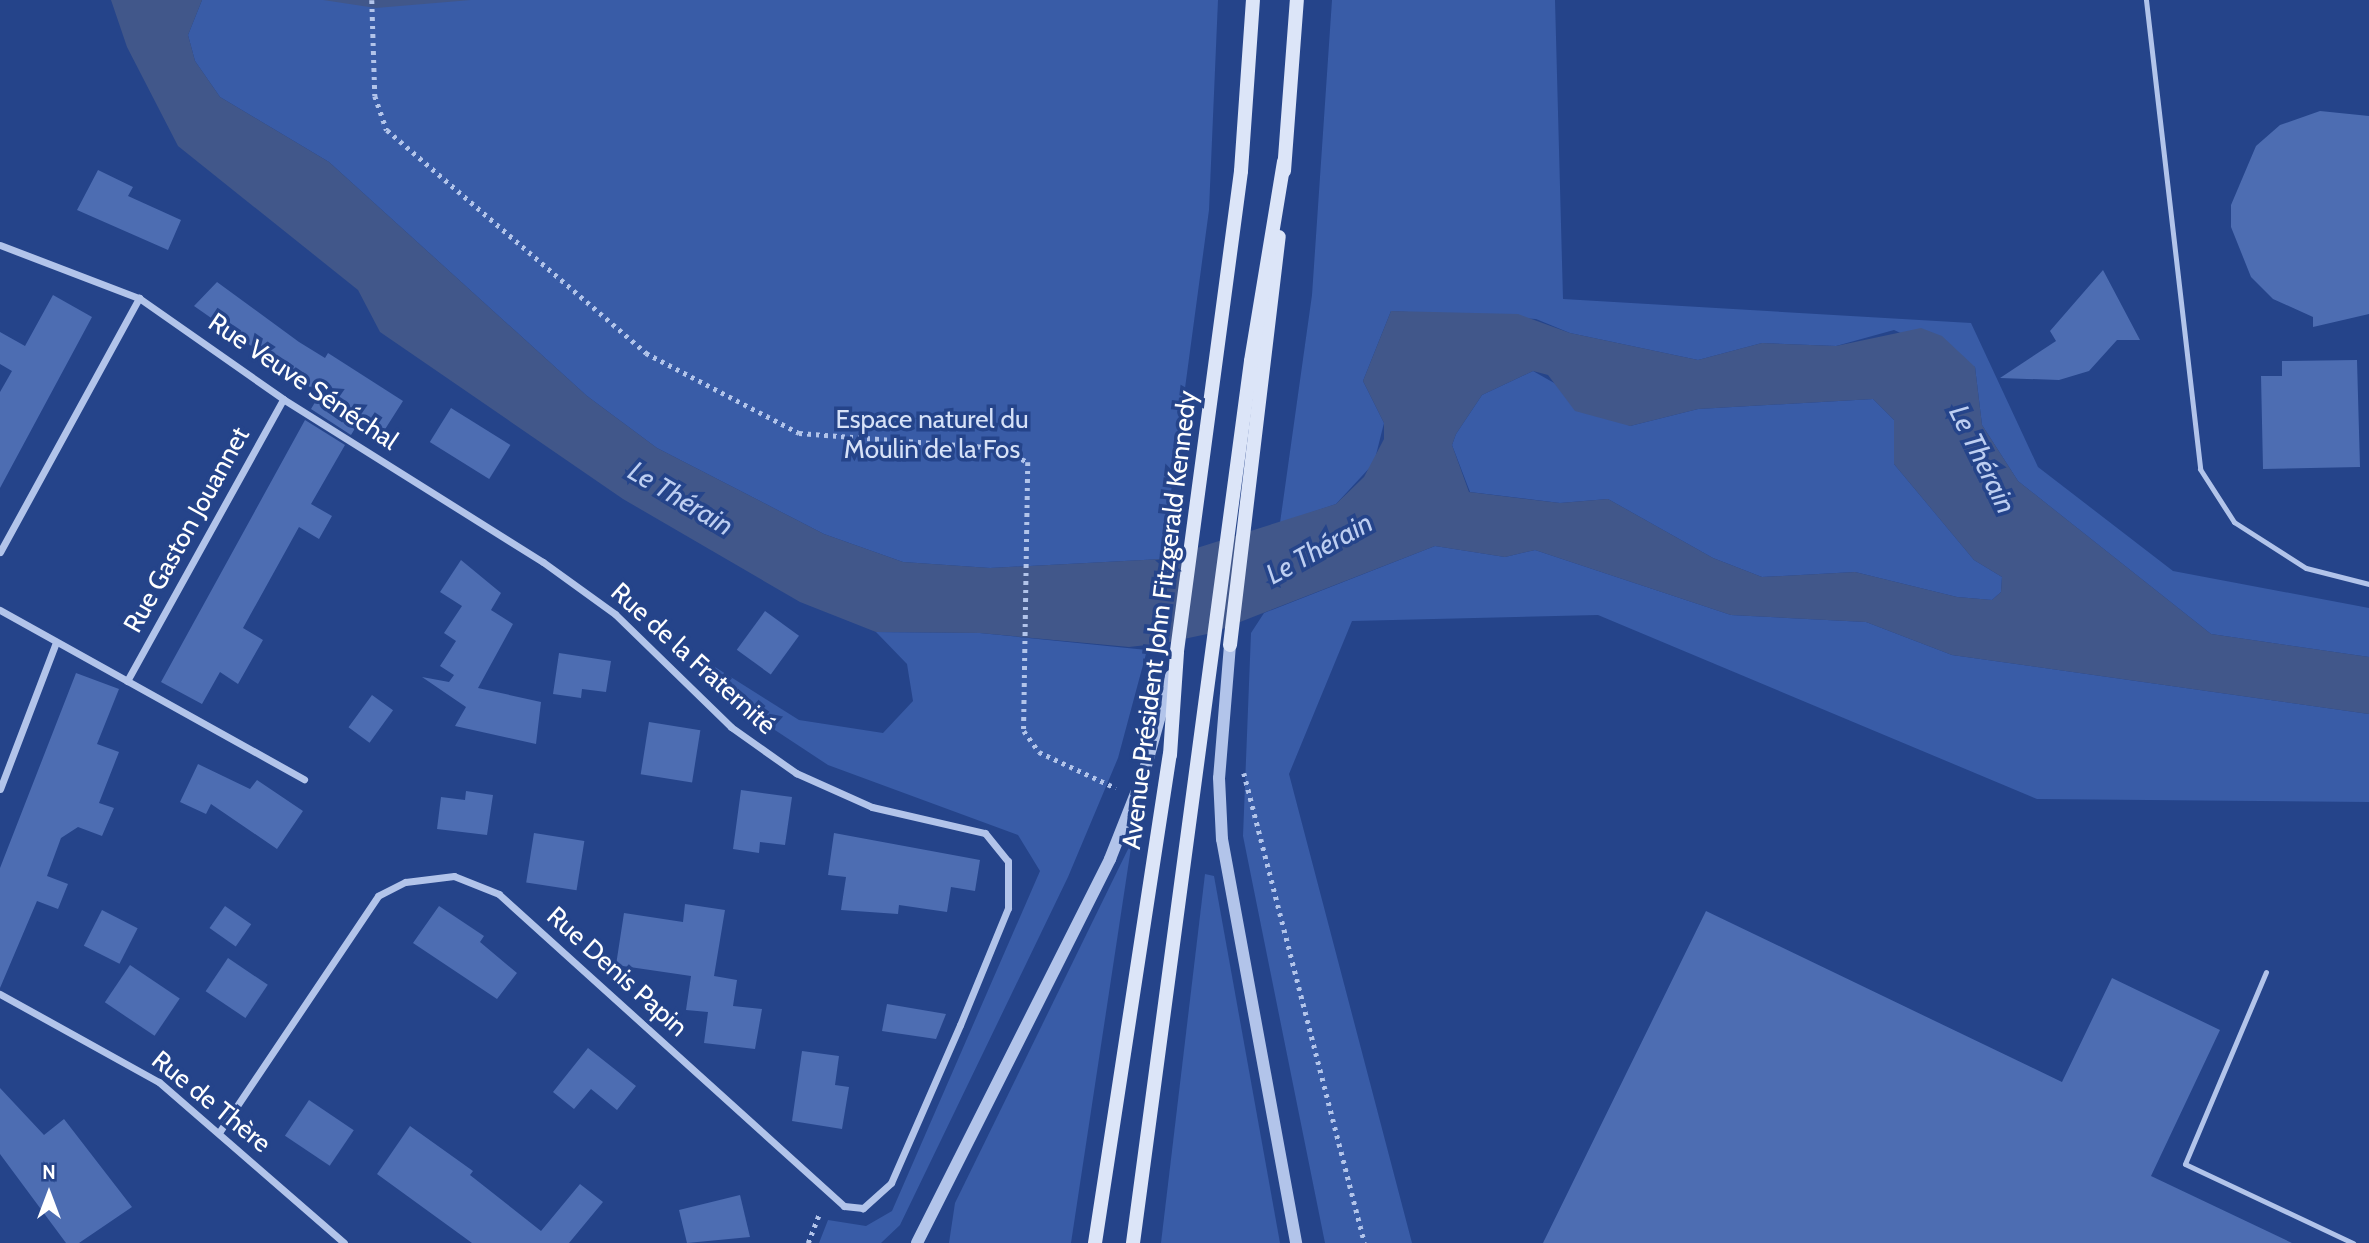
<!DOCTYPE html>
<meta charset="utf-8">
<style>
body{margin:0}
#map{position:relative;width:2369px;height:1243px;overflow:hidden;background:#25448a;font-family:Cabin,sans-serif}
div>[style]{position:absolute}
.green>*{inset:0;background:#395ca7}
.water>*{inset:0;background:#41578a}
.building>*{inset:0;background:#4d6db2;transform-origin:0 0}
.path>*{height:4.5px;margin-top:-2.25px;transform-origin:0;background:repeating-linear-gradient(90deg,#b2c4ea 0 3.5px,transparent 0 8.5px)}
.service>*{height:5px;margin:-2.5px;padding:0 2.5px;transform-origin:2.5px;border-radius:2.5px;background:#b2c4ea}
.minor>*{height:7px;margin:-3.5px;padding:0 3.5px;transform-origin:3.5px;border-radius:3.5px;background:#b2c4ea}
.tertiary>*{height:12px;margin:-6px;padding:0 6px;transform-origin:6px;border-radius:6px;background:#b2c4ea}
.secondary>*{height:14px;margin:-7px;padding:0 7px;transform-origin:7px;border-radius:7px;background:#dce5f8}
span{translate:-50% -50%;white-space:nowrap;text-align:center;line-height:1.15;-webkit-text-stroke:7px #25448a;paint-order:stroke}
.street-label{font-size:26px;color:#fff}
.park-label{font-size:26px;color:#d6e1f7}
.water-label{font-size:28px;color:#bdcef1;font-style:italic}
.north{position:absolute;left:14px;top:1159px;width:70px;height:70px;-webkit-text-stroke:5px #25448a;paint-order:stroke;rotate:0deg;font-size:19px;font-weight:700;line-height:28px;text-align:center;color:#fff}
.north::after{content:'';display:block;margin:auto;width:24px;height:32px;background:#fff;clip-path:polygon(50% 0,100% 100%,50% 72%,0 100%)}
</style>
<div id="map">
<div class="green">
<div style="clip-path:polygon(202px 0,1218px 0,1209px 210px,1162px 559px,990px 568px,903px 562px,824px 534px,657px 448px,587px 396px,329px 162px,220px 97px,195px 61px,188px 35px)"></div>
<div style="clip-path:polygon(1332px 0,1555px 0,1563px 299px,1971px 323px,2038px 467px,2173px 571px,2369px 608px,2369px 657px,2211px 634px,2018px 481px,1982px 425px,1975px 367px,1894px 330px,1836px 346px,1762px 343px,1698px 360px,1570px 333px,1536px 319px,1391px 311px,1363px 381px,1384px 423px,1374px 463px,1336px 504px,1280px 523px,1312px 295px)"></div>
<div style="clip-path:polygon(1533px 371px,1630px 426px,1698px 409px,1873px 399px,1894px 420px,1894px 464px,1974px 560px,2002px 577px,2001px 592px,1992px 600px,1957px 597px,1855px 572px,1762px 577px,1713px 558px,1608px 499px,1560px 503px,1470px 492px,1452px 445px,1456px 434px,1482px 395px)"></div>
<div style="clip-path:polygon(1435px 546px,1505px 557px,1535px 550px,1731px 615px,1866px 622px,1952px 655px,2369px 714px,2369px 802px,2037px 799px,1598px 615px,1352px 621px,1289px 774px,1412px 1243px,1325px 1243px,1243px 836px,1251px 633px,1264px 613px)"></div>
<div style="clip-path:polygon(876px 632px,980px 633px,1147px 650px,1118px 758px,1068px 877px,900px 1225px,881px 1243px,819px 1243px,828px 1220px,866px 1226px,892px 1211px,1040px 871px,1018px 835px,828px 765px,720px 694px,715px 667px,799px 720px,883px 733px,913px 701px,907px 664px)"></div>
<div style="clip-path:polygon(1132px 841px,1071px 1243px,949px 1243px,955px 1203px)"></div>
<div style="clip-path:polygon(1205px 874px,1214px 876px,1280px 1243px,1161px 1243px)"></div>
</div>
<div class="water">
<div style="clip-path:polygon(evenodd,111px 0,202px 0,188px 35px,195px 61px,220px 97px,329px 162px,587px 396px,657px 448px,824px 534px,903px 562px,990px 568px,1162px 559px,1336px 504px,1364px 477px,1384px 439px,1384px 423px,1363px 381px,1391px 311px,1518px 314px,1570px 333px,1698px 360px,1762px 343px,1836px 346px,1921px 328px,1942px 336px,1975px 367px,1982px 425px,2018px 481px,2211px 634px,2369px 657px,2369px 714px,1952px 655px,1866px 622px,1731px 615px,1535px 550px,1505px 557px,1435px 546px,1212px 633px,1165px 643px,1129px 647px,980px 633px,876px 632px,800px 602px,623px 499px,380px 332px,358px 290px,178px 146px,127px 47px,111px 0,1533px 371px,1548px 375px,1575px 411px,1630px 426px,1698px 409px,1873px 399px,1894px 420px,1894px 464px,1974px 560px,2002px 577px,2001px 592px,1992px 600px,1957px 597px,1855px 572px,1762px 577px,1713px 558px,1608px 499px,1560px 503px,1469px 492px,1452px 445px,1456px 434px,1482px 395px,1533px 371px)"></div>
<div style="clip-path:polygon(323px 0,471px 0,376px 8px)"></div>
</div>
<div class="building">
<div style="clip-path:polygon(2320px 111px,2369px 116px,2369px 314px,2313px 327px,2313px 317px,2273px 299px,2251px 277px,2231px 227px,2231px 205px,2256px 146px,2280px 125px)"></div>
<div style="clip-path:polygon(98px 170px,133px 187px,128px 196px,181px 220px,168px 250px,77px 210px)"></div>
<div style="clip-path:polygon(2103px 270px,2140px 340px,2117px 340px,2089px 371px,2059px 380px,2000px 378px,2056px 341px,2050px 331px)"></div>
<div style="clip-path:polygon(217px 282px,299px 342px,325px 358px,328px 353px,403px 401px,382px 434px,360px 420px,351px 435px,311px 409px,320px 394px,194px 306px)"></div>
<div style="clip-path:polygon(53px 295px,92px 317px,0 488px,0 392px,12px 371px,0 364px,0 332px,25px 346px)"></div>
<div style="clip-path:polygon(2357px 360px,2360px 467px,2263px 469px,2261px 376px,2282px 376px,2282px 361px)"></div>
<div style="left:451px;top:408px;width:70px;height:40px;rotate:32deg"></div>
<div style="clip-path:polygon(305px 420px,345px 445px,311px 504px,332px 516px,319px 539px,299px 527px,243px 628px,263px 640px,238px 684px,220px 672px,202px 704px,161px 682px)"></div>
<div style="clip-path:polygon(461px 560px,501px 593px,491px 610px,513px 624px,478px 688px,541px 702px,536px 744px,455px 726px,466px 707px,422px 677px,449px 682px,454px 675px,440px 666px,456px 641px,444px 633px,462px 606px,440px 592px)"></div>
<div style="left:765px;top:611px;width:42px;height:48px;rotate:36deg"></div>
<div style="clip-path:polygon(559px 653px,611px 661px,606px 692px,582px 689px,581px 698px,553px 694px)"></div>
<div style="clip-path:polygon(76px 673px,119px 689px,97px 744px,119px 752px,99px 803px,114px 808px,102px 836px,78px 827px,61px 838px,47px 876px,68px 884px,58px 909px,37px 901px,0 988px,0 868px)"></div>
<div style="left:372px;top:695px;width:26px;height:40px;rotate:36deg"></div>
<div style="left:649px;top:722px;width:52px;height:53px;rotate:9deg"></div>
<div style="clip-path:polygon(198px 764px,250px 789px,257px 780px,303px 811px,277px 849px,211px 804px,206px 814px,180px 802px)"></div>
<div style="clip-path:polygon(741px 790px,792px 797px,785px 845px,760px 842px,759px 853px,733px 849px)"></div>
<div style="clip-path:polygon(466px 791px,493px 795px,487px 835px,437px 829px,441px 797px,465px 800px)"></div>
<div style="left:534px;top:833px;width:51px;height:50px;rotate:9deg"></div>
<div style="clip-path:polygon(834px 833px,980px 860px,975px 891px,951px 887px,947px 912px,899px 905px,898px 914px,841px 910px,846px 877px,828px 875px)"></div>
<div style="clip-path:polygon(685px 904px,725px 910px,714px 976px,737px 980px,733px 1006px,762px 1009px,755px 1049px,704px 1043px,708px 1012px,686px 1010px,691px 976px,616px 965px,624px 913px,683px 922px)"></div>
<div style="left:225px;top:906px;width:32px;height:27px;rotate:35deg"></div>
<div style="clip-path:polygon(439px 906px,484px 936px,480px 942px,517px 973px,497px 999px,413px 943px)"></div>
<div style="left:102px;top:910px;width:40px;height:40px;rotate:27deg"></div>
<div style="clip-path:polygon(1706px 911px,2062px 1082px,2112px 978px,2220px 1030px,2151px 1176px,2292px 1243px,1543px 1243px)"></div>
<div style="left:228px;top:958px;width:48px;height:40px;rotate:34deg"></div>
<div style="left:130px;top:965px;width:60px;height:45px;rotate:34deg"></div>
<div style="clip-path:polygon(887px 1004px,899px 1006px,946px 1014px,936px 1039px,895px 1033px,882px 1031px)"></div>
<div style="clip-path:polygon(588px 1048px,636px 1086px,617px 1110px,591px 1089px,574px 1109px,553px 1092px)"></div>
<div style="clip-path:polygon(802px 1051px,839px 1056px,835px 1085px,849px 1087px,842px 1129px,792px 1121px)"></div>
<div style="clip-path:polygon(0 1088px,44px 1135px,64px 1119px,132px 1207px,79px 1243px,66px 1243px,0 1154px)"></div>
<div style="left:309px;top:1100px;width:54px;height:43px;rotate:34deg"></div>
<div style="clip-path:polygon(410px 1126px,473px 1171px,470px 1175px,541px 1231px,580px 1184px,603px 1202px,569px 1243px,472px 1243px,377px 1174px)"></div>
<div style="clip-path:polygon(740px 1195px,750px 1237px,687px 1243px,679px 1210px)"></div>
</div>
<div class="path">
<div style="left:372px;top:0;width:96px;rotate:88.2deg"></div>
<div style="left:375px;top:96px;width:36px;rotate:71deg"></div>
<div style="left:387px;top:130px;width:342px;rotate:40.7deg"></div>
<div style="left:646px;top:353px;width:173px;rotate:27.6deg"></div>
<div style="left:799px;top:433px;width:201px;rotate:4.3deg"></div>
<div style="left:999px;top:448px;width:32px;rotate:26deg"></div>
<div style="left:1028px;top:462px;width:269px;rotate:90.9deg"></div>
<div style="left:1024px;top:731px;width:26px;rotate:54deg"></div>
<div style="left:1039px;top:752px;width:85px;rotate:25.1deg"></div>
<div style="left:1244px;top:773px;width:485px;rotate:75.6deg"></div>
<div style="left:808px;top:1243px;width:33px;rotate:-69deg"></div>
</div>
<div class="service">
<div style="left:2146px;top:0;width:472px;rotate:83.4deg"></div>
<div style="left:2200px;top:469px;width:63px;rotate:57.3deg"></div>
<div style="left:2234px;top:522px;width:85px;rotate:32.6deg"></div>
<div style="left:2306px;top:568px;width:65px;rotate:14.3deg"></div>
<div style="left:2266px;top:972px;width:208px;rotate:112.9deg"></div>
<div style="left:2185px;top:1164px;width:186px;rotate:25.2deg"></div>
</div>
<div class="minor">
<div style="left:0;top:245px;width:149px;rotate:20.9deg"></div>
<div style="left:139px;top:298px;width:176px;rotate:35deg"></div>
<div style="left:283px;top:399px;width:307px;rotate:32.1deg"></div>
<div style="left:543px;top:562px;width:89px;rotate:35.8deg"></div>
<div style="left:615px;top:614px;width:162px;rotate:44.2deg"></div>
<div style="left:731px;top:727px;width:80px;rotate:35.3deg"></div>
<div style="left:796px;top:773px;width:83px;rotate:24.1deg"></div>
<div style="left:872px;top:807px;width:116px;rotate:13deg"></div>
<div style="left:985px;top:833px;width:36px;rotate:51deg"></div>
<div style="left:1008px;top:861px;width:47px;rotate:90deg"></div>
<div style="left:1008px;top:908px;width:126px;rotate:112.3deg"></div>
<div style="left:960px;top:1025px;width:172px;rotate:113.6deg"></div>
<div style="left:891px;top:1183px;width:38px;rotate:138deg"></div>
<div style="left:863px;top:1208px;width:19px;rotate:-174deg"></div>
<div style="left:844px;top:1206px;width:465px;rotate:-137.9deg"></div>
<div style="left:499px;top:894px;width:48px;rotate:-158.2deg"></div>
<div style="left:454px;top:876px;width:49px;rotate:173deg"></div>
<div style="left:405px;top:882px;width:30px;rotate:153deg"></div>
<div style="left:378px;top:896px;width:285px;rotate:123.9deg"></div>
<div style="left:0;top:552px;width:290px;rotate:-61.3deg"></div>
<div style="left:0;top:610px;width:348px;rotate:29.1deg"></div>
<div style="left:127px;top:681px;width:322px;rotate:-61deg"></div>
<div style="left:0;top:789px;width:157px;rotate:-69.1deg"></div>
<div style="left:0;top:994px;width:182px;rotate:29deg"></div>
<div style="left:159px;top:1082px;width:245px;rotate:41deg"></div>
</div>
<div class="tertiary">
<div style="left:1230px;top:645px;width:133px;rotate:94.7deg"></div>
<div style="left:1219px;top:778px;width:61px;rotate:87.2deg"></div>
<div style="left:1222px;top:839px;width:411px;rotate:79.6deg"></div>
<div style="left:917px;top:1243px;width:430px;rotate:-63.3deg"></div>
<div style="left:1110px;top:859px;width:92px;rotate:-68.4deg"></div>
<div style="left:1144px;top:773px;width:101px;rotate:-74.4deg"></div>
</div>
<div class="secondary">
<div style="left:1284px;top:171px;width:171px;rotate:-85.7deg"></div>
<div style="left:1230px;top:645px;width:411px;rotate:-83.2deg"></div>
<div style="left:1095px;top:1243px;width:494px;rotate:-81.3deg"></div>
<div style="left:1170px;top:755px;width:104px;rotate:-86.1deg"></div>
<div style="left:1177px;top:651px;width:484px;rotate:-82.4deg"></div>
<div style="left:1241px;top:171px;width:171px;rotate:-86deg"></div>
<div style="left:1133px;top:1243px;width:890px;rotate:-82.38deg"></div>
<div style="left:1251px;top:361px;width:202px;rotate:-80.6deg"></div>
</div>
<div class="street-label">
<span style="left:303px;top:382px;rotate:34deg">Rue Veuve Sénéchal</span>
<span style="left:187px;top:530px;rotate:-61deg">Rue Gaston Jouannet</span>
<span style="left:1160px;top:620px;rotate:-83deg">Avenue Président John Fitzgerald Kennedy</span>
<span style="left:693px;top:659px;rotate:42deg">Rue de la Fraternité</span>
<span style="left:617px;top:972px;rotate:42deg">Rue Denis Papin</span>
<span style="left:211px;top:1102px;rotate:39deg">Rue de Thère</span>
</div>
<div class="park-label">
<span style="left:932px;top:435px">Espace naturel du<br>Moulin de la Fos</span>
</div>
<div class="water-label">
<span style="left:1983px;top:459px;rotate:64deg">Le Thérain</span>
<span style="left:681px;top:498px;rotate:31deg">Le Thérain</span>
<span style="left:1319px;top:548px;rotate:-29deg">Le Thérain</span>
</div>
<div class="north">N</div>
</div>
